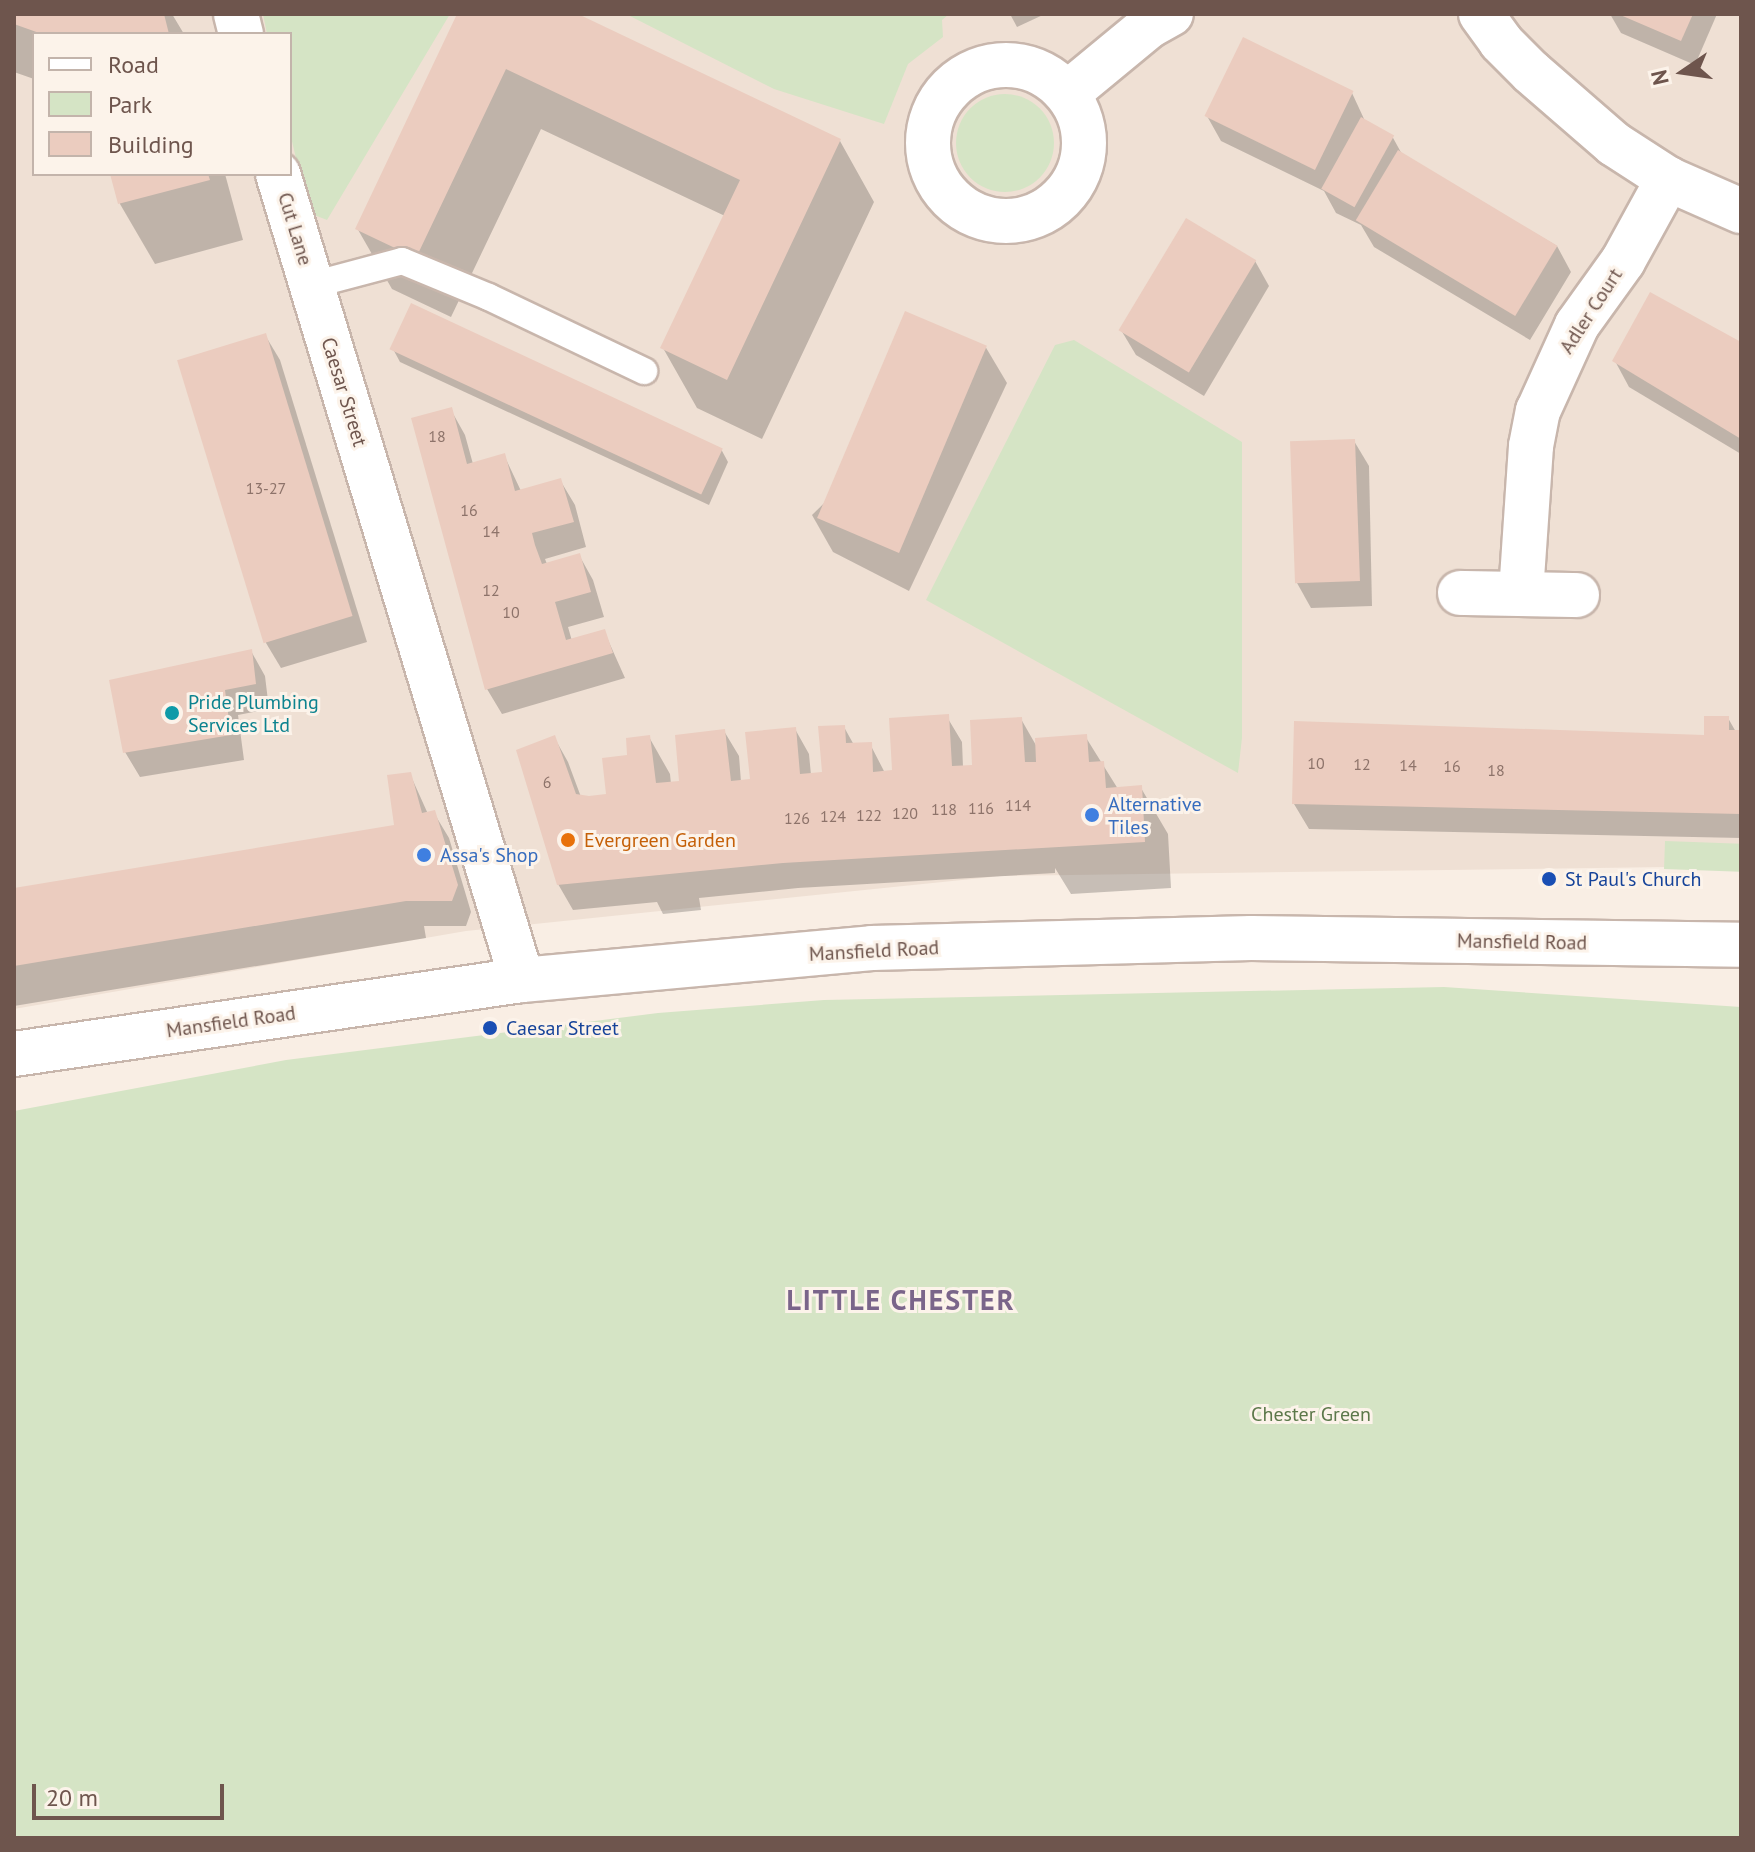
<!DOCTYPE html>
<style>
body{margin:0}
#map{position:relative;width:1755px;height:1852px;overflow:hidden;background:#f9eee4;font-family:"PT Sans",sans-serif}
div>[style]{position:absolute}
.residential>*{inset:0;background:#efe0d4}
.green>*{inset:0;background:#d5e4c5;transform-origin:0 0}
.round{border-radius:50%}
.shadow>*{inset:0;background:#0003}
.building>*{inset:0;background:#ebccbf;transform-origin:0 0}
.roads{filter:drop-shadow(2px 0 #c8b6ac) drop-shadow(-2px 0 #c8b6ac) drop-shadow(0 2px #c8b6ac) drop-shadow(0 -2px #c8b6ac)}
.service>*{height:26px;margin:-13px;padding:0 13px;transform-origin:13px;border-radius:13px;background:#fff}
.minor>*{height:44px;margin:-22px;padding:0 22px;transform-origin:22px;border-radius:22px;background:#fff}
.minor>.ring{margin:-22px;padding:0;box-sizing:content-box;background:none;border:44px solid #fff;border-radius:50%}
.tertiary>*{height:44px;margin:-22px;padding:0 22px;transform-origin:22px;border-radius:22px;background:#fff}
.dots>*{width:22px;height:22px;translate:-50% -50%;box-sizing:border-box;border:4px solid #fcf3ea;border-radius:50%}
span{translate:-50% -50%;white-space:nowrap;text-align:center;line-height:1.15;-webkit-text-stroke:6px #fcf3ea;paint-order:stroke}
.number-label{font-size:16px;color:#8d736a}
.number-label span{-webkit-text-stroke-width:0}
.street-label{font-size:20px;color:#6e554d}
.culture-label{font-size:20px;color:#0d838f}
.left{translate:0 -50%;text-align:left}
.shop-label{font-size:20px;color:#366cbe}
.food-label{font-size:20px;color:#c56008}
.transit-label{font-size:20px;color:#164399}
.park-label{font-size:20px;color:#5c784a}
.district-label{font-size:28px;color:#7a658a;font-weight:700;letter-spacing:2px}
.frame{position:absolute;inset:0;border:16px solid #6e554d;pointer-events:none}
.legend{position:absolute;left:32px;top:32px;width:260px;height:144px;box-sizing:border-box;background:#fcf3ea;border:2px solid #c3b4ab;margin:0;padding:10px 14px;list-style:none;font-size:24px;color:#6e554d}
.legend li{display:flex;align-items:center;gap:16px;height:40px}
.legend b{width:40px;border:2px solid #c3b4ab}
.north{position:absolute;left:1643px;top:32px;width:80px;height:80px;-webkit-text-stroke:6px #fcf3ea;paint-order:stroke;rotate:257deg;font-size:22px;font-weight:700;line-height:32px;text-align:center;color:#6e554d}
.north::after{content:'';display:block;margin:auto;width:28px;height:36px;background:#6e554d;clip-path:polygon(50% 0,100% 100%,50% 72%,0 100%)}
.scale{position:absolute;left:32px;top:1784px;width:192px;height:36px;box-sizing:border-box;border:4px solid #6e554d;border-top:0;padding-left:10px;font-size:24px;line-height:28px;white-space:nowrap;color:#6e554d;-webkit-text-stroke:6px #fcf3ea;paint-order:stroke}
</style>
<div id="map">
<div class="residential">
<div style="clip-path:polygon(evenodd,14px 14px,1741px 14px,1741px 866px,1001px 876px,466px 931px,14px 1009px,14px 14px,34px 34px,290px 34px,290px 174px,34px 174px,34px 34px)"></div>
</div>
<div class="green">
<div style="clip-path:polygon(263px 14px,450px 14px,327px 220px,309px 213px,290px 133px,290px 34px,267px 34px)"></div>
<div style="clip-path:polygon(626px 14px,949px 14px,942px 20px,943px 37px,908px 64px,884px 124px,774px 89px)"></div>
<div class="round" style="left:956px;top:94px;width:98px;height:98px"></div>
<div style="clip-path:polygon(1074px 340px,1242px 442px,1242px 738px,1238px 773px,926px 600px,1055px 345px)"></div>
<div style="left:1665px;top:841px;width:76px;height:28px;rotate:2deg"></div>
<div style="clip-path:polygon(1444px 987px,1741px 1007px,1741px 1838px,14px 1838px,14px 1111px,286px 1060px,658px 1013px,824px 1000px)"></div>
</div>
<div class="shadow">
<div style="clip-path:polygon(14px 14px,172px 14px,184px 34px,34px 34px,34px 79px,14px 72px)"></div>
<div style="clip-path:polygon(459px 14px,573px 14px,840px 141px,874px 202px,762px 439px,697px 408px,663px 348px,725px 216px,541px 129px,451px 317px,392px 289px,357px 228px)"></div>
<div style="clip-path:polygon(1010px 14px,1045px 14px,1017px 27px)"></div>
<div style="clip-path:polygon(1610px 14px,1717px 14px,1695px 65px,1621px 33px)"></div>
<div style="clip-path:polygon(1352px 93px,1365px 121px,1392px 136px,1403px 156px,1557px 246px,1571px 272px,1530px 340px,1374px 247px,1361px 225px,1336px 213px,1324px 191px,1221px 141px,1207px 116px)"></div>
<div style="clip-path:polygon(112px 174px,225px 174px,243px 240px,155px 264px,120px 204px)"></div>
<div style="clip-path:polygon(1255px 261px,1269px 286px,1204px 396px,1136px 355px,1121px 330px)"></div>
<div style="clip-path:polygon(265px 335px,280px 360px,367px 642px,281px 668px,266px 643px)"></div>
<div style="clip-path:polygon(1741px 345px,1741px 454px,1629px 387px,1615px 361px)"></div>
<div style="clip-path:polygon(985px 346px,1007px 383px,909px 591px,833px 552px,812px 515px)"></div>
<div style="clip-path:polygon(393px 349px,721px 449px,728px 462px,709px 505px,400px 362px)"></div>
<div style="clip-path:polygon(451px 410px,465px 435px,473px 464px,504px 455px,521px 491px,560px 480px,575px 505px,586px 547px,545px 559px,547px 564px,579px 555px,593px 580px,604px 617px,568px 627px,572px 641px,604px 631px,625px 678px,502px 714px,487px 689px)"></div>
<div style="clip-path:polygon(1354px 441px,1369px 466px,1372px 606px,1311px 608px,1297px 583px)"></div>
<div style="clip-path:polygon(251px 651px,265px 676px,269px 709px,238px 715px,244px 760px,140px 777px,125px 752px)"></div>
<div style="clip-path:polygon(947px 717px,962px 742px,963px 767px,974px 766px,1021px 719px,1037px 747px,1085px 736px,1118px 789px,1141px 788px,1168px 834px,1171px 888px,1071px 894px,1055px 868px,1055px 873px,798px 888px,699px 898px,701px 910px,663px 914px,657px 902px,573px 910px,558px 884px,554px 737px,568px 762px,581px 797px,608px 796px,626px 757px,649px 737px,670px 774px,671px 784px,682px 783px,724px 731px,739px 756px,741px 782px,752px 781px,795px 729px,809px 754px,811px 775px,824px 774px,844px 727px,854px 745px,870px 744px,885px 773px,895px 772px)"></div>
<div style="clip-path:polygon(1728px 718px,1736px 732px,1741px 732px,1741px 838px,1309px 829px,1294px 804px,1706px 737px)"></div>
<div style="clip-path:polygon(410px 774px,428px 814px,434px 813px,449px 838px,471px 912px,466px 926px,424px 926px,426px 938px,14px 1006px,14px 890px,398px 835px)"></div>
</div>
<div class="building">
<div style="clip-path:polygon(14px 14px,164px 14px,169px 34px,42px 34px,14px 24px)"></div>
<div style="clip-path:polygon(457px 14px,578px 14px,841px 139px,727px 380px,660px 348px,740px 180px,506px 69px,416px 258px,355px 229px)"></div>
<div style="clip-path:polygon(1618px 14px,1693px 14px,1681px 41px)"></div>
<div style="left:1243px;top:37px;width:123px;height:88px;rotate:26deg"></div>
<div style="left:1361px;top:117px;width:38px;height:82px;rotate:29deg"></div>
<div style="left:1398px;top:150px;width:186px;height:82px;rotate:31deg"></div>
<div style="clip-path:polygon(110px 174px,208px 174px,210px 180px,118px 204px)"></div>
<div style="left:1186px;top:218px;width:82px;height:131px;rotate:31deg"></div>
<div style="clip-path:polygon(1650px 292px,1741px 342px,1741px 439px,1612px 361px)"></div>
<div style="left:411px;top:303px;width:344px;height:51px;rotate:25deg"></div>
<div style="left:905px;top:311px;width:89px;height:225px;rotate:23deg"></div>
<div style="left:266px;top:333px;width:296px;height:93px;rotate:73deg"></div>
<div style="clip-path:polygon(452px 407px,467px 464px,505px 453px,515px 491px,561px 478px,574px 522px,532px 533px,535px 545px,542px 564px,580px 553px,591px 592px,555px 602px,566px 640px,605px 629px,613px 653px,485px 690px,411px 418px)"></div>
<div style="left:1355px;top:439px;width:142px;height:65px;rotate:88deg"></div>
<div style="clip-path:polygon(252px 649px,256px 684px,225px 690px,231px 735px,123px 753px,109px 680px)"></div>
<div style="clip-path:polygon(949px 714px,952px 766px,972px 765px,970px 720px,1022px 717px,1025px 762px,1036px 762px,1035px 738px,1087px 734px,1089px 762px,1104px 761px,1106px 788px,1142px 785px,1145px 842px,783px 863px,557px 885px,516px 750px,555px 735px,576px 794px,589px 796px,606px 794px,602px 758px,627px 755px,626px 738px,650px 735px,656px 783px,679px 781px,675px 735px,725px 729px,731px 781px,750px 779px,745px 732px,796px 727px,800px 774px,822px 772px,818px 726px,845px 725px,846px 743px,872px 742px,873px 772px,892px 770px,889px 718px)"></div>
<div style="clip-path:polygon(1704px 716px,1729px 716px,1729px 730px,1741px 730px,1741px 814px,1292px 804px,1294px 721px,1704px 735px)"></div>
<div style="clip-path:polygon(411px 772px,422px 813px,435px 810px,458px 885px,452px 901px,406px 901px,14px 966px,14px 888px,394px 825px,387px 775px)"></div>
</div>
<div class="roads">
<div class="service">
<div style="left:312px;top:285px;width:93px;rotate:-14.9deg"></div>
<div style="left:402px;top:261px;width:94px;rotate:22.5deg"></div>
<div style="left:489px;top:297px;width:172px;rotate:25.5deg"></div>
</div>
<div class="minor">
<div style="left:236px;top:14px;width:21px;rotate:76deg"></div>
<div style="left:1481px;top:14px;width:34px;rotate:54deg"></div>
<div style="left:1501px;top:42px;width:42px;rotate:45deg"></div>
<div style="left:1531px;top:72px;width:110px;rotate:40.9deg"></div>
<div style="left:1614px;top:144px;width:64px;rotate:32.9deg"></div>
<div style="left:1668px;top:179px;width:80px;rotate:23.7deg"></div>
<div class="ring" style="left:928px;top:65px;width:112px;height:112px"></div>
<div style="left:1069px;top:92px;width:104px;rotate:-39.5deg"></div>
<div style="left:1149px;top:26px;width:25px;rotate:-29deg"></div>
<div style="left:278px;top:174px;width:842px;rotate:73.16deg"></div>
<div style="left:1460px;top:593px;width:117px;rotate:1deg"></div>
<div style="left:1521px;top:593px;width:147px;rotate:-86.1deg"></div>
<div style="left:1531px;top:446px;width:36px;rotate:-79deg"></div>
<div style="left:1538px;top:411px;width:94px;rotate:-65.6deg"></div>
<div style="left:1577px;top:325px;width:79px;rotate:-54.3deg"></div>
<div style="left:1623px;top:261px;width:94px;rotate:-61.2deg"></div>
</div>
<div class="tertiary">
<div style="left:14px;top:1054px;width:513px;rotate:-8.29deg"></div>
<div style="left:522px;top:980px;width:351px;rotate:-5.2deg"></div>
<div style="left:872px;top:948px;width:379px;rotate:-1.5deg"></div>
<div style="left:1251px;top:938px;width:490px;rotate:0.8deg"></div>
</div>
</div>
<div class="dots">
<div style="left:172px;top:713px;background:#0f9aa8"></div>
<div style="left:1092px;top:815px;background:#3f7fe0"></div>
<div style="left:568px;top:840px;background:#e8710a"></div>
<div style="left:424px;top:855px;background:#3f7fe0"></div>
<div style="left:1549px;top:879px;background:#1a4fb4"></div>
<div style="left:490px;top:1028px;background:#1a4fb4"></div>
</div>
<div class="number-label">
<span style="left:437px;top:436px">18</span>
<span style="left:266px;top:488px">13-27</span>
<span style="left:469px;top:510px">16</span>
<span style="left:491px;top:531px">14</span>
<span style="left:491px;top:590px">12</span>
<span style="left:511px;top:612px">10</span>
<span style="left:1316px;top:763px">10</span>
<span style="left:1362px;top:764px">12</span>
<span style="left:1408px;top:765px">14</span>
<span style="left:1452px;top:766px">16</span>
<span style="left:1496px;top:770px">18</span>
<span style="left:547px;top:782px">6</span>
<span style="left:1018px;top:805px">114</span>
<span style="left:981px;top:808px">116</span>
<span style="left:944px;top:809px">118</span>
<span style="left:905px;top:813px">120</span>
<span style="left:869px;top:815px">122</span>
<span style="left:833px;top:816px">124</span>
<span style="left:797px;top:818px">126</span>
</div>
<div class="street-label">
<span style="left:295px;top:229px;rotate:73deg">Cut Lane</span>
<span style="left:1591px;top:311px;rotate:-57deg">Adler Court</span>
<span style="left:344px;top:392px;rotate:73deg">Caesar Street</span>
<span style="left:1522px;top:942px;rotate:1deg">Mansfield Road</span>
<span style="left:874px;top:951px;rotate:-3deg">Mansfield Road</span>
<span style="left:231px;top:1022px;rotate:-8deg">Mansfield Road</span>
</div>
<div class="culture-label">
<span class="left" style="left:188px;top:714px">Pride Plumbing<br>Services Ltd</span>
</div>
<div class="shop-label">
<span class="left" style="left:1108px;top:816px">Alternative<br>Tiles</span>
<span class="left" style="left:440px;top:855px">Assa's Shop</span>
</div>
<div class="food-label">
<span class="left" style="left:584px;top:840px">Evergreen Garden</span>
</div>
<div class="transit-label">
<span class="left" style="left:1565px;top:879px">St Paul's Church</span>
<span class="left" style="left:506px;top:1028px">Caesar Street</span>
</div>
<div class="park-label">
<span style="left:1311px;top:1414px">Chester Green</span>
</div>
<div class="district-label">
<span style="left:901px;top:1300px">LITTLE CHESTER</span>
</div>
<div class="frame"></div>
<ul class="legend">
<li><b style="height:10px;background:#fff"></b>Road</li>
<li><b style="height:22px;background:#d5e4c5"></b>Park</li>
<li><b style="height:22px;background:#ebccbf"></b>Building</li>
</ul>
<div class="north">N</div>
<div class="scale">20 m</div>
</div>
